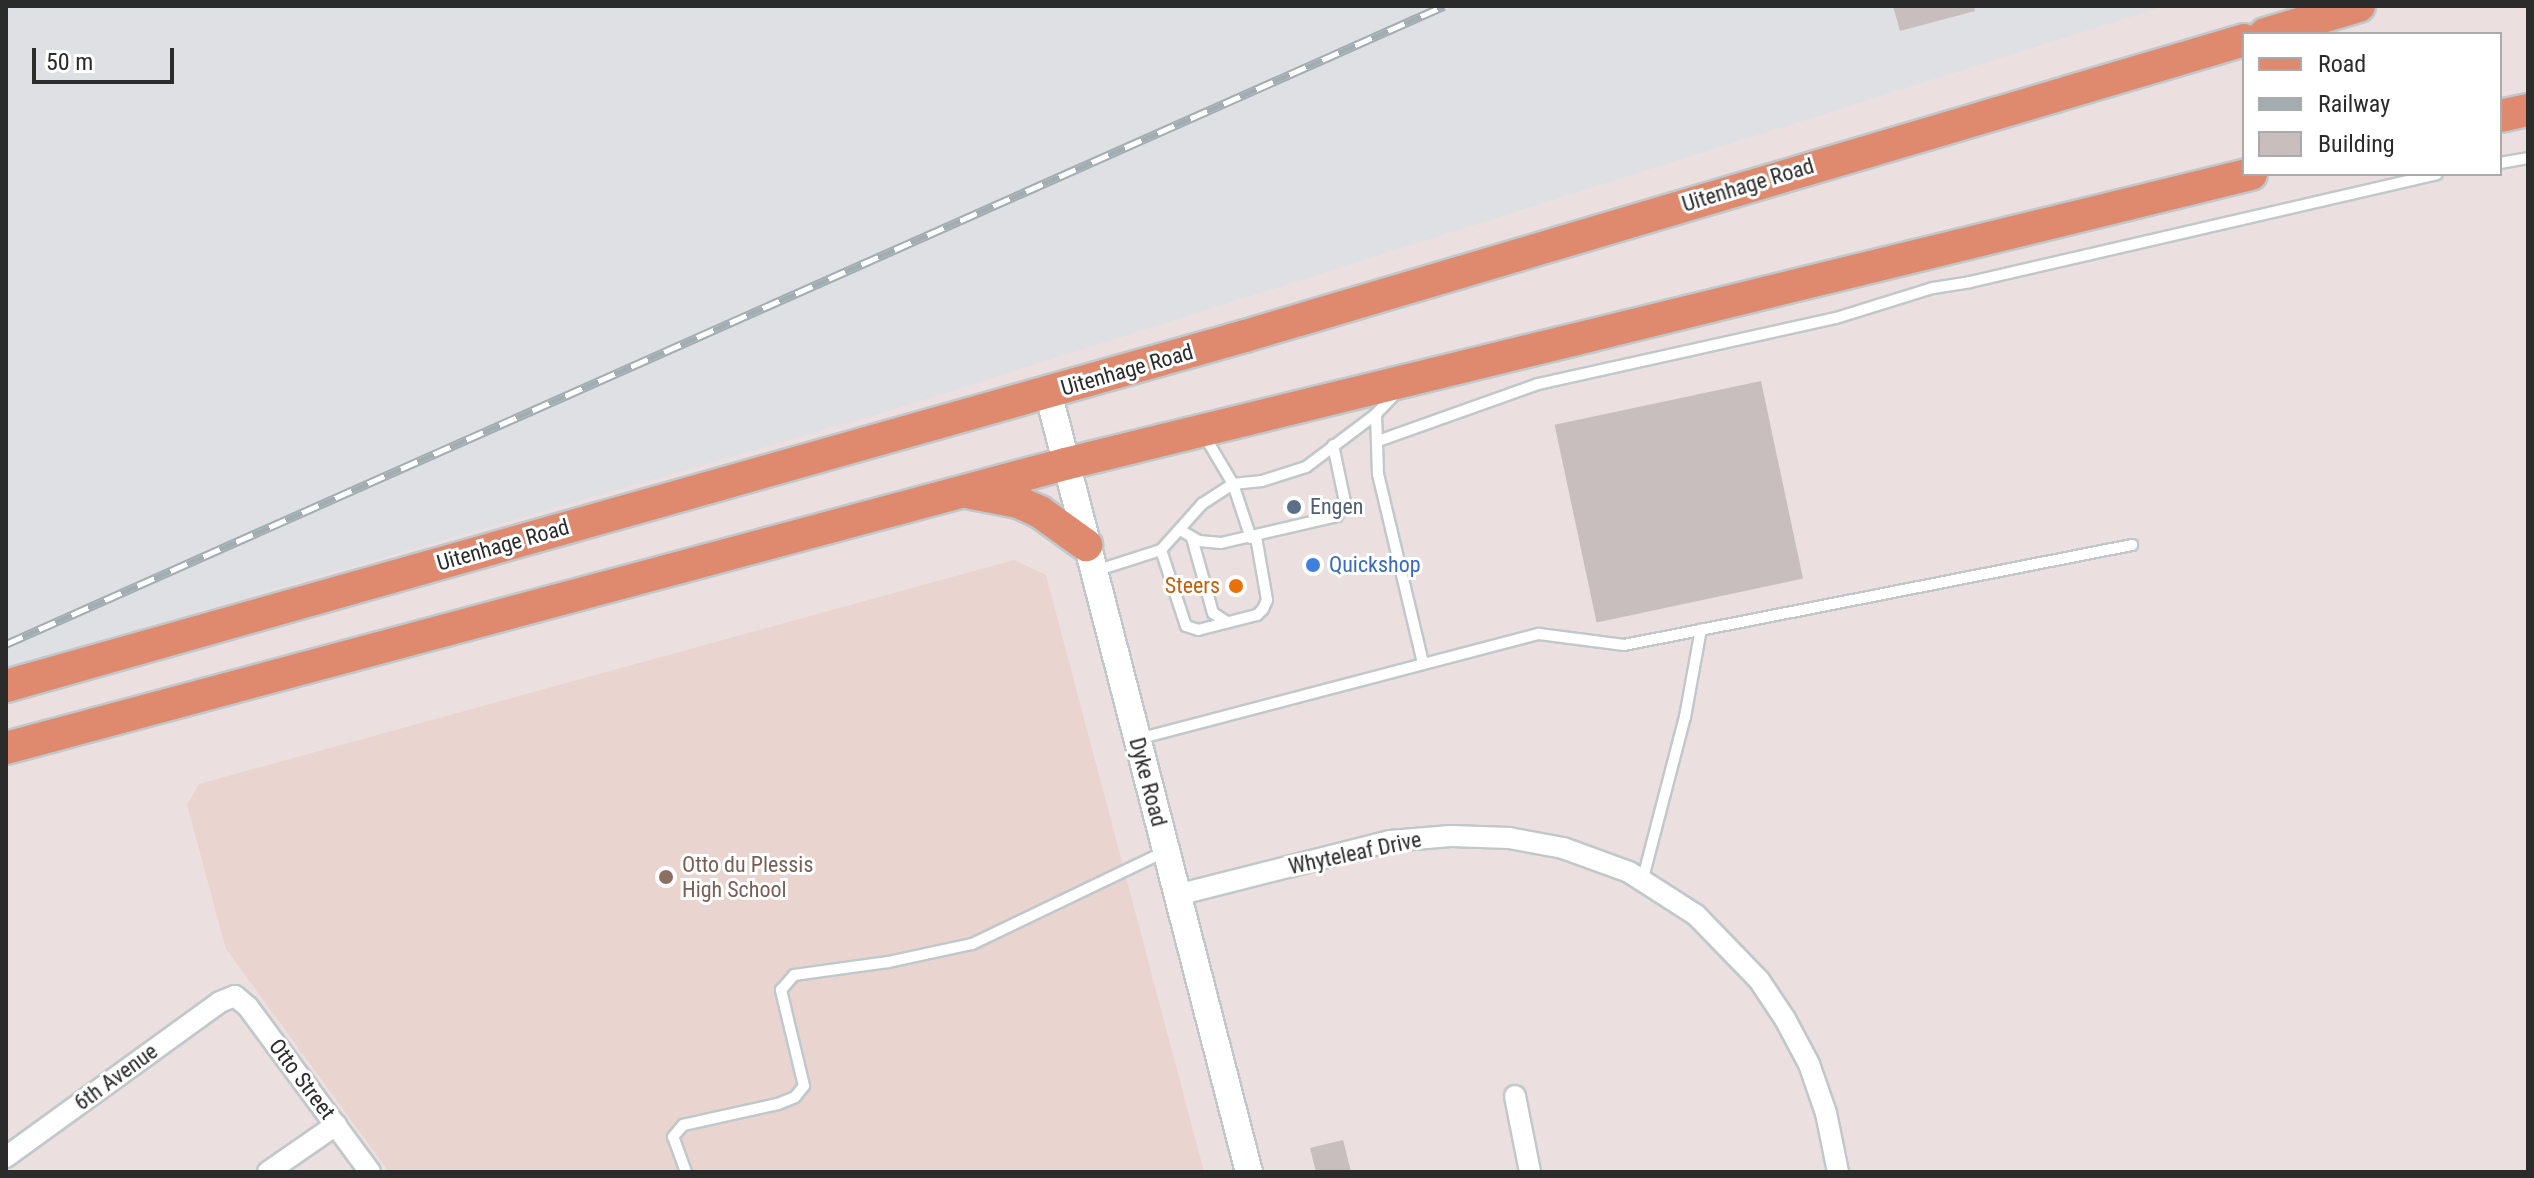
<!DOCTYPE html>
<style>
body{margin:0}
#map{position:relative;width:2534px;height:1178px;overflow:hidden;background:#ebdfdf;font-family:"Roboto Condensed",sans-serif}
div>[style]{position:absolute}
.industrial>*{inset:0;background:#dee0e4}
.education>*{inset:0;background:#ead4d0}
.building>*{inset:0;background:#c7bebd;transform-origin:0 0}
.roads{filter:drop-shadow(2px 0 #c0c8cb) drop-shadow(-2px 0 #c0c8cb) drop-shadow(0 2px #c0c8cb) drop-shadow(0 -2px #c0c8cb)}
.service>*{height:10px;margin:-5px;padding:0 5px;transform-origin:5px;border-radius:5px;background:#fff}
.minor>*{height:20px;margin:-10px;padding:0 10px;transform-origin:10px;border-radius:10px;background:#fff}
.tertiary>*{height:26px;margin:-13px;padding:0 13px;transform-origin:13px;border-radius:13px;background:#fff}
.primary>*{height:32px;margin:-16px;padding:0 16px;transform-origin:16px;border-radius:16px;background:#df8a6f}
.rail>*{height:9px;margin-top:-4.5px;transform-origin:0;background:repeating-linear-gradient(90deg,#fff 0 18px,#a2adb2 0 36px);box-sizing:border-box;border-block:2px solid #a2adb2}
.dots>*{width:22px;height:22px;translate:-50% -50%;box-sizing:border-box;border:4px solid #fff;border-radius:50%}
span{translate:-50% -50%;white-space:nowrap;text-align:center;line-height:1.15;-webkit-text-stroke:6px #fff;paint-order:stroke}
.street-label{font-size:22px;color:#2b2b2b}
.service-label{font-size:22px;color:#4e5e75}
.left{translate:0 -50%;text-align:left}
.shop-label{font-size:22px;color:#366cbe}
.food-label{font-size:22px;color:#c56008}
.right{translate:-100% -50%;text-align:right}
.education-label{font-size:22px;color:#785e54}
.frame{position:absolute;inset:0;border:8px solid #2b2b2b;pointer-events:none}
.legend{position:absolute;left:2242px;top:32px;width:260px;height:144px;box-sizing:border-box;background:#fff;border:2px solid #aaa;margin:0;padding:10px 14px;list-style:none;font-size:24px;color:#2b2b2b}
.legend li{display:flex;align-items:center;gap:16px;height:40px}
.legend b{width:40px;border:2px solid #aaa}
.scale{position:absolute;left:32px;top:48px;width:142px;height:36px;box-sizing:border-box;border:4px solid #2b2b2b;border-top:0;padding-left:10px;font-size:24px;line-height:28px;white-space:nowrap;color:#2b2b2b;-webkit-text-stroke:6px #fff;paint-order:stroke}
</style>
<div id="map">
<div class="industrial">
<div style="clip-path:polygon(6px 6px,2164px 6px,875px 415px,6px 667px)"></div>
</div>
<div class="education">
<div style="clip-path:polygon(1014px 560px,1046px 575px,1204px 1172px,389px 1172px,226px 949px,187px 805px,199px 784px)"></div>
</div>
<div class="building">
<div style="clip-path:polygon(1893px 6px,1974px 6px,1975px 11px,1900px 31px)"></div>
<div style="left:1761px;top:381px;width:202px;height:211px;rotate:78deg"></div>
<div style="clip-path:polygon(1343px 1140px,1351px 1172px,1316px 1172px,1310px 1148px)"></div>
</div>
<div class="roads">
<div class="service">
<div style="left:2500px;top:163px;width:28px;rotate:-10deg"></div>
<div style="left:1376px;top:414px;width:60px;rotate:88.1deg"></div>
<div style="left:1378px;top:474px;width:194px;rotate:76.6deg"></div>
<div style="left:1204px;top:435px;width:57px;rotate:59.4deg"></div>
<div style="left:1233px;top:484px;width:29px;rotate:-6deg"></div>
<div style="left:1262px;top:481px;width:46px;rotate:-17.7deg"></div>
<div style="left:1306px;top:467px;width:88px;rotate:-37.1deg"></div>
<div style="left:1376px;top:414px;width:28px;rotate:-46deg"></div>
<div style="left:1378px;top:441px;width:170px;rotate:-19.6deg"></div>
<div style="left:1538px;top:384px;width:305px;rotate:-12.5deg"></div>
<div style="left:1836px;top:318px;width:102px;rotate:-17.2deg"></div>
<div style="left:1933px;top:288px;width:37px;rotate:-9deg"></div>
<div style="left:1970px;top:282px;width:479px;rotate:-13deg"></div>
<div style="left:1180px;top:530px;width:22px;rotate:30deg"></div>
<div style="left:1199px;top:541px;width:22px;rotate:5deg"></div>
<div style="left:1221px;top:543px;width:119px;rotate:-13.1deg"></div>
<div style="left:1337px;top:516px;width:16px;rotate:-60deg"></div>
<div style="left:1345px;top:502px;width:58px;rotate:-101.9deg"></div>
<div style="left:1192px;top:538px;width:78px;rotate:74.4deg"></div>
<div style="left:1213px;top:613px;width:17px;rotate:33deg"></div>
<div style="left:1161px;top:550px;width:80px;rotate:71.8deg"></div>
<div style="left:1186px;top:626px;width:13px;rotate:18deg"></div>
<div style="left:1198px;top:630px;width:61px;rotate:-14.3deg"></div>
<div style="left:1257px;top:615px;width:8px;rotate:-45deg"></div>
<div style="left:1263px;top:609px;width:10px;rotate:-66deg"></div>
<div style="left:1267px;top:600px;width:64px;rotate:-99.9deg"></div>
<div style="left:1095px;top:571px;width:69px;rotate:-17.7deg"></div>
<div style="left:1161px;top:550px;width:62px;rotate:-48.3deg"></div>
<div style="left:1202px;top:504px;width:37px;rotate:-33deg"></div>
<div style="left:1233px;top:484px;width:57px;rotate:71.6deg"></div>
<div style="left:1138px;top:739px;width:415px;rotate:-14.7deg"></div>
<div style="left:1539px;top:634px;width:86px;rotate:7.4deg"></div>
<div style="left:1624px;top:645px;width:518px;rotate:-11.14deg"></div>
<div style="left:1643px;top:878px;width:166px;rotate:-75.4deg"></div>
<div style="left:1685px;top:717px;width:89px;rotate:-79.7deg"></div>
<div style="left:686px;top:1172px;width:37px;rotate:-110deg"></div>
<div style="left:673px;top:1137px;width:16px;rotate:-50deg"></div>
<div style="left:683px;top:1125px;width:97px;rotate:-12.5deg"></div>
<div style="left:778px;top:1104px;width:18px;rotate:-22deg"></div>
<div style="left:795px;top:1097px;width:14px;rotate:-51deg"></div>
<div style="left:804px;top:1086px;width:99px;rotate:-103.5deg"></div>
<div style="left:781px;top:990px;width:20px;rotate:-49deg"></div>
<div style="left:794px;top:975px;width:95px;rotate:-7.9deg"></div>
<div style="left:888px;top:962px;width:86px;rotate:-12.1deg"></div>
<div style="left:972px;top:944px;width:213px;rotate:-25.6deg"></div>
</div>
<div class="minor">
<div style="left:1177px;top:895px;width:220px;rotate:-14.2deg"></div>
<div style="left:1390px;top:841px;width:61px;rotate:-4.7deg"></div>
<div style="left:1451px;top:836px;width:58px;rotate:2deg"></div>
<div style="left:1509px;top:838px;width:55px;rotate:10.5deg"></div>
<div style="left:1563px;top:848px;width:70px;rotate:20deg"></div>
<div style="left:1629px;top:872px;width:80px;rotate:32.7deg"></div>
<div style="left:1696px;top:915px;width:91px;rotate:45.9deg"></div>
<div style="left:1759px;top:980px;width:47px;rotate:56.3deg"></div>
<div style="left:1785px;top:1019px;width:51px;rotate:61.9deg"></div>
<div style="left:1809px;top:1064px;width:52px;rotate:70.9deg"></div>
<div style="left:1826px;top:1113px;width:60px;rotate:78.5deg"></div>
<div style="left:1515px;top:1096px;width:77px;rotate:78.8deg"></div>
<div style="left:6px;top:1157px;width:264px;rotate:-35.9deg"></div>
<div style="left:220px;top:1002px;width:16px;rotate:-22deg"></div>
<div style="left:235px;top:996px;width:17px;rotate:40deg"></div>
<div style="left:248px;top:1007px;width:205px;rotate:53.5deg"></div>
<div style="left:268px;top:1172px;width:83px;rotate:-34.7deg"></div>
</div>
<div class="tertiary">
<div style="left:1048px;top:392px;width:805px;rotate:75.55deg"></div>
</div>
<div class="primary">
<div style="left:2265px;top:34px;width:98px;rotate:-16.6deg"></div>
<div style="left:2500px;top:116px;width:29px;rotate:-12deg"></div>
<div style="left:971px;top:493px;width:48px;rotate:10.8deg"></div>
<div style="left:1018px;top:502px;width:24px;rotate:24deg"></div>
<div style="left:1040px;top:512px;width:57px;rotate:35.7deg"></div>
<div style="left:6px;top:686px;width:1287px;rotate:-15.77deg"></div>
<div style="left:1245px;top:336px;width:1042px;rotate:-16.5deg"></div>
<div style="left:6px;top:748px;width:1096px;rotate:-15.01deg"></div>
<div style="left:1065px;top:464px;width:1221px;rotate:-13.74deg"></div>
</div>
</div>
<div class="rail">
<div style="left:6px;top:644px;width:1573px;rotate:-23.93deg"></div>
</div>
<div class="dots">
<div style="left:1294px;top:507px;background:#5c6f8a"></div>
<div style="left:1313px;top:565px;background:#3f7fe0"></div>
<div style="left:1236px;top:586px;background:#e8710a"></div>
<div style="left:666px;top:877px;background:#8d6e63"></div>
</div>
<div class="street-label">
<span style="left:1748px;top:185px;rotate:-17deg">Uitenhage Road</span>
<span style="left:1127px;top:370px;rotate:-16deg">Uitenhage Road</span>
<span style="left:503px;top:545px;rotate:-16deg">Uitenhage Road</span>
<span style="left:1148px;top:782px;rotate:75deg">Dyke Road</span>
<span style="left:1355px;top:853px;rotate:-12deg">Whyteleaf Drive</span>
<span style="left:116px;top:1077px;rotate:-36deg">6th Avenue</span>
<span style="left:302px;top:1079px;rotate:53deg">Otto Street</span>
</div>
<div class="service-label">
<span class="left" style="left:1310px;top:507px">Engen</span>
</div>
<div class="shop-label">
<span class="left" style="left:1329px;top:565px">Quickshop</span>
</div>
<div class="food-label">
<span class="right" style="left:1220px;top:586px">Steers</span>
</div>
<div class="education-label">
<span class="left" style="left:682px;top:877px">Otto du Plessis<br>High School</span>
</div>
<div class="frame"></div>
<ul class="legend">
<li><b style="height:10px;background:#df8a6f"></b>Road</li>
<li><b style="height:10px;background:#a2adb2"></b>Railway</li>
<li><b style="height:22px;background:#c7bebd"></b>Building</li>
</ul>
<div class="scale">50 m</div>
</div>
